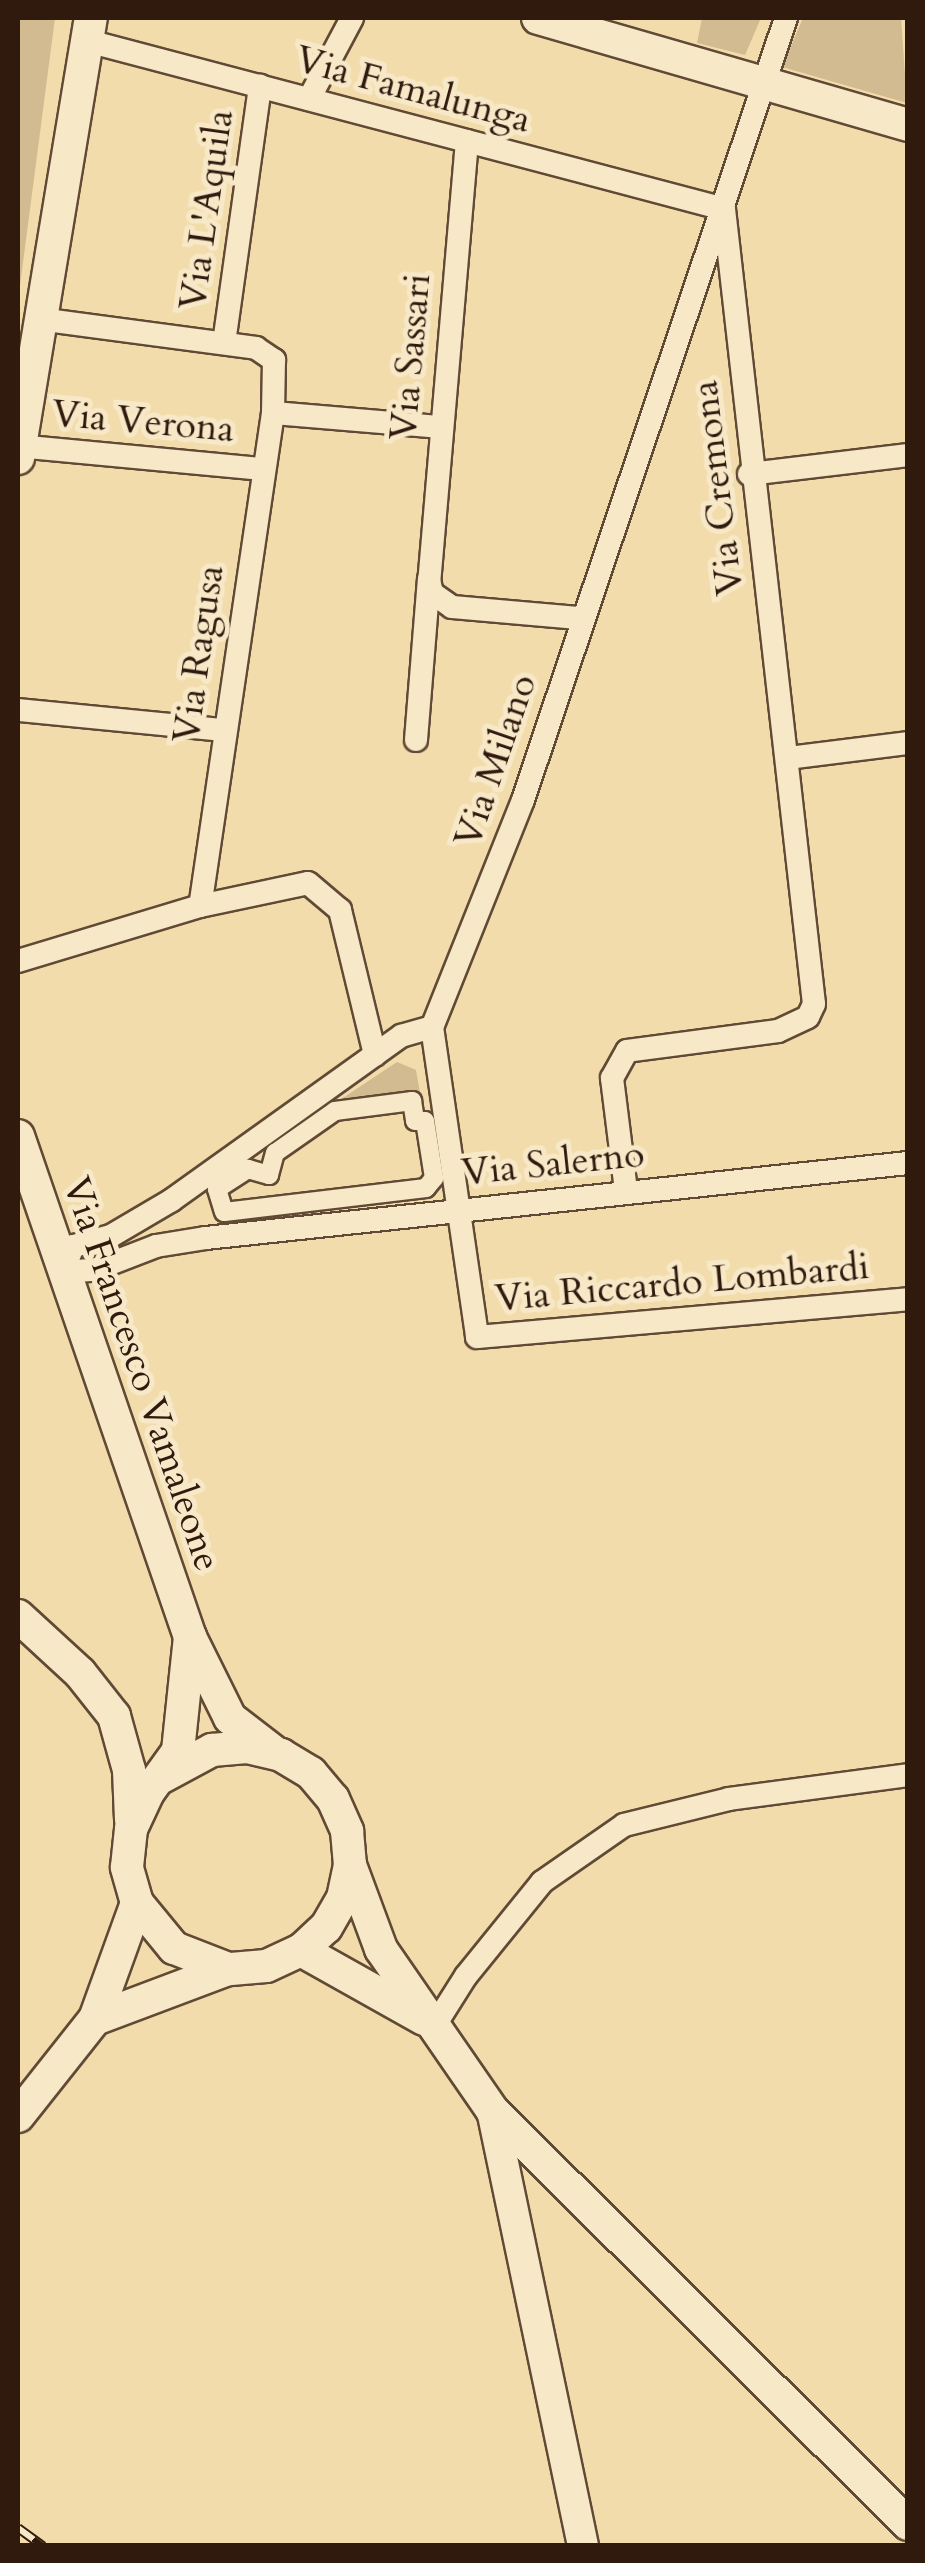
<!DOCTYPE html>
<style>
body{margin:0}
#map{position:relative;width:925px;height:2563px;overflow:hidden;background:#f3dcab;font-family:Cardo,serif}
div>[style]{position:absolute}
.green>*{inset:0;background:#d2bb90}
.roads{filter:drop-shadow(2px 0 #614a35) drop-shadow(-2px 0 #614a35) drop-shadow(0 2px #614a35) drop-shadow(0 -2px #614a35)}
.pedestrian>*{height:18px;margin:-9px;padding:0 9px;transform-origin:9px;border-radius:9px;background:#f7e8c8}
.minor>*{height:22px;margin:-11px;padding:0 11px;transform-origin:11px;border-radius:11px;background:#f7e8c8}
.tertiary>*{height:30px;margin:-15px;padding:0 15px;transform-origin:15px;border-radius:15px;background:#f7e8c8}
.secondary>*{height:32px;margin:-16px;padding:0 16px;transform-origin:16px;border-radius:16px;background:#f7e8c8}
.rail>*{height:10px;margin-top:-5px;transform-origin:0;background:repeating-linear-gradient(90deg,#f7e8c8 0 19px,#301a0e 0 38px);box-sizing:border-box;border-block:2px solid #301a0e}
span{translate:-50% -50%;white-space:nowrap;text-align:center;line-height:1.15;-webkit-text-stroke:10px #f7e8c8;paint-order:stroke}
.street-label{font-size:38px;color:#301a0e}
.frame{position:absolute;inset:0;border:20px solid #301a0e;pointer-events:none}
</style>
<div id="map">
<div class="green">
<div style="clip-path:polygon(18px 18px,55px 18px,18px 301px)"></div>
<div style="clip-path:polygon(702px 18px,761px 18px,745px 55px,697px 43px)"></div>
<div style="clip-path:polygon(803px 18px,901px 18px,907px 103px,782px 67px)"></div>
<div style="clip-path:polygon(397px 1062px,416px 1070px,425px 1121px,412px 1102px,299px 1127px)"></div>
</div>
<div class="roads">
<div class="pedestrian">
<div style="left:412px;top:1101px;width:20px;rotate:81deg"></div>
<div style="left:415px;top:1121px;width:10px"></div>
<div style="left:425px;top:1121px;width:58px;rotate:81deg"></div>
<div style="left:434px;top:1178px;width:13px;rotate:129deg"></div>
<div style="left:426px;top:1188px;width:203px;rotate:173.2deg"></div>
<div style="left:224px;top:1212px;width:24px;rotate:-107deg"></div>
<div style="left:217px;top:1189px;width:37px;rotate:-33deg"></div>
<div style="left:248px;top:1169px;width:22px;rotate:16deg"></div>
<div style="left:269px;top:1175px;width:23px;rotate:-75deg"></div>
<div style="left:275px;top:1153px;width:73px;rotate:-35deg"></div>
<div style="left:335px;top:1111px;width:78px;rotate:-7.4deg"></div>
</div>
<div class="minor">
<div style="left:786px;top:18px;width:825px;rotate:108.59deg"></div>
<div style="left:523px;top:800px;width:245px;rotate:111.8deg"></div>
<div style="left:432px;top:1027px;width:32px;rotate:164deg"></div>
<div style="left:401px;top:1036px;width:282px;rotate:144.4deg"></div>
<div style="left:172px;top:1200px;width:71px;rotate:149.5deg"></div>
<div style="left:111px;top:1236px;width:39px;rotate:165deg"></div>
<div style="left:73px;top:1246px;width:28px;rotate:111deg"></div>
<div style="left:63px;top:1272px;width:31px;rotate:-4deg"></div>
<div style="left:94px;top:1270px;width:66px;rotate:-21.2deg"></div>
<div style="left:156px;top:1246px;width:51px;rotate:-9.1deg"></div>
<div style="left:206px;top:1238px;width:706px;rotate:-6.1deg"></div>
<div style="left:84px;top:40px;width:662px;rotate:14.79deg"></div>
<div style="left:724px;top:209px;width:800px;rotate:83.54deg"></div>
<div style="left:814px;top:1004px;width:14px;rotate:115deg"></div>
<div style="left:808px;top:1017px;width:33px;rotate:155deg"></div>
<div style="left:778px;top:1031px;width:152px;rotate:172.5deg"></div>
<div style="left:627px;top:1051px;width:31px;rotate:119deg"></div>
<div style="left:612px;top:1078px;width:114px;rotate:82.9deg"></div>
<div style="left:309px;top:99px;width:92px;rotate:-62deg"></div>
<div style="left:467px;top:141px;width:441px;rotate:94.9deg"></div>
<div style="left:429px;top:580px;width:13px;rotate:77deg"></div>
<div style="left:432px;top:593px;width:24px;rotate:35deg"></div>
<div style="left:452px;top:607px;width:127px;rotate:5deg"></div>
<div style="left:39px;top:319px;width:219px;rotate:7.6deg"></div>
<div style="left:256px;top:348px;width:22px;rotate:34deg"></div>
<div style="left:274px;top:360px;width:53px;rotate:91.1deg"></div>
<div style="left:273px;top:413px;width:498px;rotate:98.4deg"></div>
<div style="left:224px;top:343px;width:260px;rotate:-82deg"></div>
<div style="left:273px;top:413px;width:167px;rotate:4.8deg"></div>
<div style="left:18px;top:446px;width:243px;rotate:5.4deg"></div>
<div style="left:749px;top:474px;width:160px;rotate:-6.8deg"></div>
<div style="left:18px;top:710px;width:206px;rotate:5.6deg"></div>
<div style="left:416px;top:740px;width:161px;rotate:-85.4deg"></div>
<div style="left:788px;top:758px;width:121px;rotate:-7.1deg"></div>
<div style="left:18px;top:961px;width:190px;rotate:-16.8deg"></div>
<div style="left:200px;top:906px;width:110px;rotate:-12deg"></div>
<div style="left:308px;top:883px;width:42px;rotate:40.2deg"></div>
<div style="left:340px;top:910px;width:149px;rotate:76.4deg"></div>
<div style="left:432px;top:1027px;width:313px;rotate:81.7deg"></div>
<div style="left:477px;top:1337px;width:433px;rotate:-5deg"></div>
<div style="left:435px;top:2025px;width:58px;rotate:-57.7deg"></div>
<div style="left:466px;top:1976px;width:121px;rotate:-51deg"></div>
<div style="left:542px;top:1882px;width:100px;rotate:-34.8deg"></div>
<div style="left:624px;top:1825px;width:108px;rotate:-13.9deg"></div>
<div style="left:729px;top:1799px;width:181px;rotate:-7.6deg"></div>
</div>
<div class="tertiary">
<div style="left:492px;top:2110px;width:445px;rotate:78.2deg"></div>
</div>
<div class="secondary">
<div style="left:538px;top:18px;width:385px;rotate:16.1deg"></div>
<div style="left:18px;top:458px;width:446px;rotate:-80.6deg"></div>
<div style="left:18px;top:1136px;width:530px;rotate:71.05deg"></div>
<div style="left:190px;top:1637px;width:90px;rotate:63.7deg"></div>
<div style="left:230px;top:1718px;width:54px;rotate:37.5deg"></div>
<div style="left:18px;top:1616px;width:84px;rotate:42.6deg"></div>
<div style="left:80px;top:1673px;width:55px;rotate:51.7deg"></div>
<div style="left:114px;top:1716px;width:56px;rotate:74.5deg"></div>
<div style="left:129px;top:1770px;width:50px;rotate:87.7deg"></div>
<div style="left:162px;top:1777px;width:57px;rotate:-28.4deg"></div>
<div style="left:212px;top:1750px;width:35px;rotate:-5deg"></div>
<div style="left:247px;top:1747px;width:35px;rotate:13deg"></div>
<div style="left:281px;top:1755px;width:35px;rotate:31deg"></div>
<div style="left:311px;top:1773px;width:34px;rotate:50deg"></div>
<div style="left:333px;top:1799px;width:35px;rotate:66deg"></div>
<div style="left:347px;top:1831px;width:34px;rotate:85deg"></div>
<div style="left:350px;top:1865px;width:34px;rotate:102deg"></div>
<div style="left:343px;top:1898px;width:34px;rotate:120deg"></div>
<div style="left:326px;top:1927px;width:34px;rotate:137deg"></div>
<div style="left:301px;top:1950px;width:38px;rotate:155deg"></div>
<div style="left:266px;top:1966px;width:38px;rotate:175deg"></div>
<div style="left:228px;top:1969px;width:58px;rotate:-158.7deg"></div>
<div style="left:174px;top:1948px;width:58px;rotate:-129.4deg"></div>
<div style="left:137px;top:1903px;width:37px;rotate:-106deg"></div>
<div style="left:127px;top:1867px;width:38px;rotate:-84deg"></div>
<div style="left:131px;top:1829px;width:38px;rotate:-65deg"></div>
<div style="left:147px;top:1794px;width:53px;rotate:-54.2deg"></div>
<div style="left:178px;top:1751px;width:115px;rotate:-84deg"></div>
<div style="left:350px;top:1865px;width:90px;rotate:69.7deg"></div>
<div style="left:381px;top:1949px;width:196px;rotate:55.4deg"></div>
<div style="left:492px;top:2110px;width:587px;rotate:44.86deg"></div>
<div style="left:301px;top:1950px;width:141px;rotate:29.3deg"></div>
<div style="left:95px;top:2019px;width:142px;rotate:-20.6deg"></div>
<div style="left:18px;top:2116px;width:124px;rotate:-51.6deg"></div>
<div style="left:95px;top:2019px;width:123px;rotate:-70.1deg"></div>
</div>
</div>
<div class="rail">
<div style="left:18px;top:2528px;width:31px;rotate:36deg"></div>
</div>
<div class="street-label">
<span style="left:413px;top:90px;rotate:15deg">Via Famalunga</span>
<span style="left:207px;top:210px;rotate:-82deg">Via L'Aquila</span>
<span style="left:411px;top:357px;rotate:-85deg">Via Sassari</span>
<span style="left:143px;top:422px;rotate:5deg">Via Verona</span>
<span style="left:718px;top:488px;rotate:-97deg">Via Cremona</span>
<span style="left:199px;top:654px;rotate:-82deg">Via Ragusa</span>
<span style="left:496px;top:761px;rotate:-71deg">Via Milano</span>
<span style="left:553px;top:1164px;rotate:-6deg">Via Salerno</span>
<span style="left:682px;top:1283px;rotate:-5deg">Via Riccardo Lombardi</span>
<span style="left:141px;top:1374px;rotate:71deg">Via Francesco Vamaleone</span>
</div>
<div class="frame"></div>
</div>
